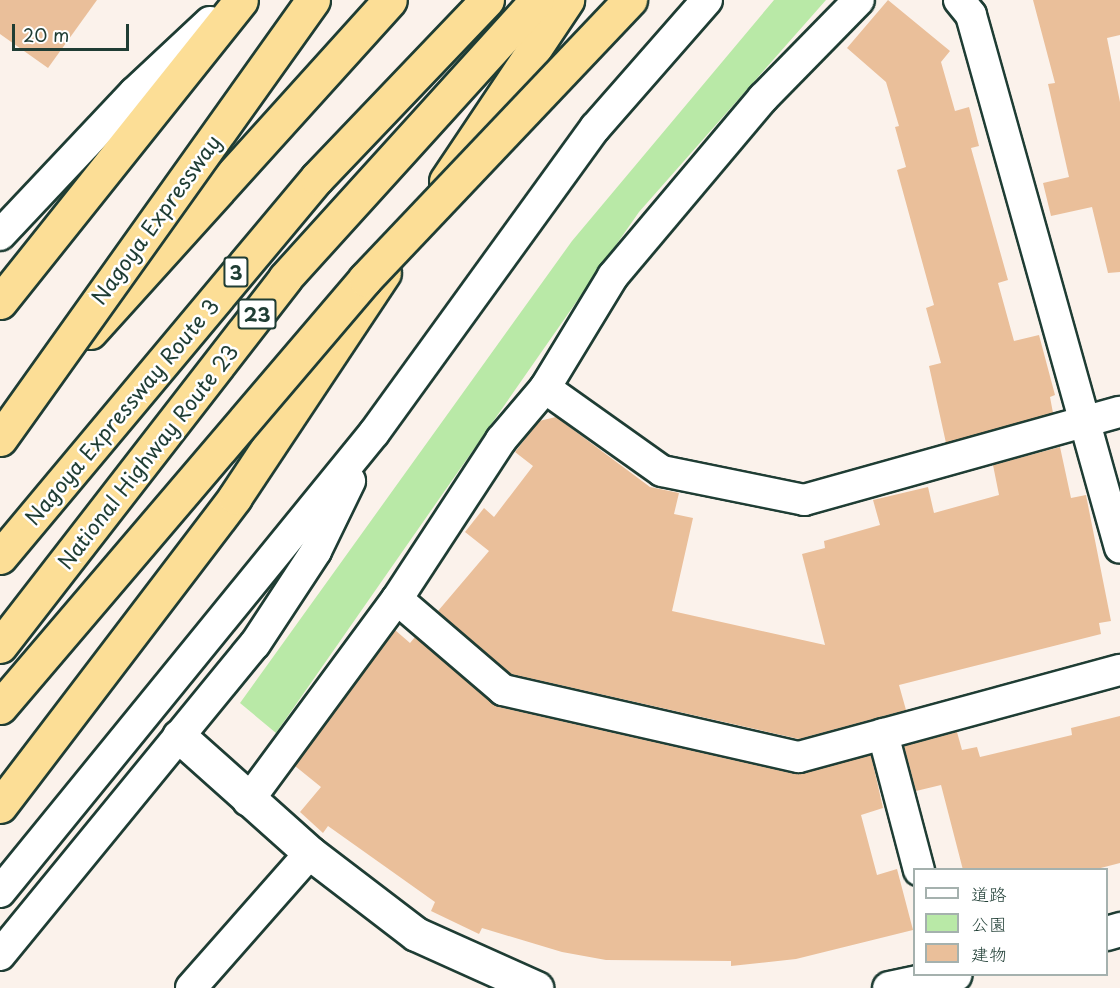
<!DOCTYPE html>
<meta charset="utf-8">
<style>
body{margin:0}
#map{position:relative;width:1120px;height:988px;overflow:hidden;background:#fbf2eb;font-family:"Playpen Sans","Klee One",sans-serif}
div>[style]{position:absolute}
.green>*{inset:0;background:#b9e9a7}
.building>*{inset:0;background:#eabf9a}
.roads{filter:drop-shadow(2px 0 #1f3d34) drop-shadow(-2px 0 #1f3d34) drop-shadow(0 2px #1f3d34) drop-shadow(0 -2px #1f3d34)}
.street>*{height:30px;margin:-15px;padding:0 15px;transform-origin:15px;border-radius:15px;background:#fff}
.secondary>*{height:33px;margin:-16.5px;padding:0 16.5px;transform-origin:16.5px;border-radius:16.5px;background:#fff}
.highway>*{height:33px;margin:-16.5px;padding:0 16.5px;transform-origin:16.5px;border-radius:16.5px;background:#fcde96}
.bridges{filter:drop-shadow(2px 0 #1f3d34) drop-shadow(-2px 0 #1f3d34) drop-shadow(0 2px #1f3d34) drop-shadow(0 -2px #1f3d34)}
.highway-bridge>*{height:33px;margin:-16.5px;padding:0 16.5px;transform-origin:16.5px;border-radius:16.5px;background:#fcde96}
span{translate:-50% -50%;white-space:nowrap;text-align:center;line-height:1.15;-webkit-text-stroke:5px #fff;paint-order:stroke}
.shield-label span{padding:2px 4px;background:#fff;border:2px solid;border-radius:4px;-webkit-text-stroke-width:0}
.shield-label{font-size:20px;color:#1f3d34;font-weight:700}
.street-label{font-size:21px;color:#1f3d34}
.legend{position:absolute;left:913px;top:868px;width:195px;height:108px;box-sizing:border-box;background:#fff;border:2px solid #a5b1ae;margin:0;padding:8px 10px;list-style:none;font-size:18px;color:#1f3d34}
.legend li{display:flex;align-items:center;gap:12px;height:30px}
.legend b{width:30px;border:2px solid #a5b1ae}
.scale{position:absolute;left:12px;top:24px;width:117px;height:27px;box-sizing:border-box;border:3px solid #1f3d34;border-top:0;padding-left:8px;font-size:18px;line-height:21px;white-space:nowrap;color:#1f3d34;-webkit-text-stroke:4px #fff;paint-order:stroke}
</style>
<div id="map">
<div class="green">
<div style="clip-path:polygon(774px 0,826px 0,639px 212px,276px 733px,240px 703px,572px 241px)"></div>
</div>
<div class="building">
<div style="clip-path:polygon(0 0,97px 0,48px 68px,0 34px)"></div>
<div style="clip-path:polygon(888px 0,950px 51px,941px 62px,955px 111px,969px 107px,979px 146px,971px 148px,1008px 280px,998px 283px,1014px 341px,1039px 335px,1055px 395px,1050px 397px,1053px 413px,946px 443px,929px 366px,941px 363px,926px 308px,934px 305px,897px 170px,906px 167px,895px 127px,899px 126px,886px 82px,847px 48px)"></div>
<div style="clip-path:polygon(1033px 0,1120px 0,1120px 35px,1107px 38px,1120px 102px,1120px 272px,1108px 273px,1092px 207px,1051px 216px,1043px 183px,1069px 177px,1048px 84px,1055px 83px)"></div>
<div style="clip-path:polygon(556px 417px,650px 487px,679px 493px,674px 514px,693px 518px,672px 611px,825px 645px,802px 554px,825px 548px,824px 541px,880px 525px,873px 500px,928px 487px,934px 513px,999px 495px,993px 465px,1060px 447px,1071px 498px,1086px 495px,1111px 621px,1099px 623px,1101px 634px,899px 685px,906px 710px,799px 739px,511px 674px,438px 611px,489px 551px,465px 532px,484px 508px,494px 517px,533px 466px,515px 452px,539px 421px)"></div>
<div style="clip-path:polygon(395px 630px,410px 643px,415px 637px,499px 707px,795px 774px,871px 755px,883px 808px,861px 815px,877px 875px,897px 869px,913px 930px,796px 959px,731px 966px,731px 961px,606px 960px,562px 952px,482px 928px,479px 934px,431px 911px,435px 902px,328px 826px,323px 833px,300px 812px,321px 787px,295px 766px)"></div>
<div style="clip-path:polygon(1120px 716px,1120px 863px,1093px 870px,963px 870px,941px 785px,916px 791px,904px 746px,957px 732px,962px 750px,977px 747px,980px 757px,1072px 735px,1071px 728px)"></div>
</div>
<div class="roads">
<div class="street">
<div style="left:959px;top:0;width:19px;rotate:51deg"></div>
<div style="left:971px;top:15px;width:553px;rotate:74.38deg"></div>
<div style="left:0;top:235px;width:195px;rotate:-46.7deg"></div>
<div style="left:134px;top:93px;width:104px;rotate:-43.1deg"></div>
<div style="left:545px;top:388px;width:143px;rotate:35.4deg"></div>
<div style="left:662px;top:471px;width:145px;rotate:11.5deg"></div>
<div style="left:804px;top:500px;width:328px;rotate:-15.6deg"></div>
<div style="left:397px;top:599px;width:140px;rotate:40.6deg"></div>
<div style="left:503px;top:690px;width:303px;rotate:12.8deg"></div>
<div style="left:799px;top:757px;width:333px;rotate:-15.2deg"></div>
<div style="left:883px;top:734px;width:141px;rotate:75.2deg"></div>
<div style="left:248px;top:801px;width:251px;rotate:-53.6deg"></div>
<div style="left:397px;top:599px;width:190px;rotate:-56.8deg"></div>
<div style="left:501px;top:440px;width:68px;rotate:-49.8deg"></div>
<div style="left:545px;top:388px;width:131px;rotate:-58.7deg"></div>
<div style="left:613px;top:276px;width:233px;rotate:-49.9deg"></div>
<div style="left:763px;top:98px;width:137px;rotate:-45.6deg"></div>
<div style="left:0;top:892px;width:592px;rotate:-50.83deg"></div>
<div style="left:374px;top:433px;width:377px;rotate:-54.1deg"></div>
<div style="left:595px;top:128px;width:170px;rotate:-48.8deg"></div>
<div style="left:0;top:955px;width:402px;rotate:-50.7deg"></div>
<div style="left:255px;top:644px;width:111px;rotate:-56.7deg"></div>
<div style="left:316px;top:551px;width:78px;rotate:-64.1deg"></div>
<div style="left:191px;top:988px;width:180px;rotate:-48.6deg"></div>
</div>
<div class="secondary">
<div style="left:179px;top:736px;width:176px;rotate:41.8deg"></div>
<div style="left:310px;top:853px;width:133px;rotate:37.4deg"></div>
<div style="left:416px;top:934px;width:132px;rotate:24.2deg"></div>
<div style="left:1106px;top:933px;width:15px;rotate:-16deg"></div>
<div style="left:889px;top:988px;width:67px;rotate:-12deg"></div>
</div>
<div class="highway">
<div style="left:446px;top:181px;width:218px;rotate:-56.2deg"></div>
<div style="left:0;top:302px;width:386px;rotate:-51.4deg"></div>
<div style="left:90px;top:332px;width:447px;rotate:-47.9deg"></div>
<div style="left:0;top:557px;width:494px;rotate:-50.1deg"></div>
<div style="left:317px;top:178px;width:246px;rotate:-46.3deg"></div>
<div style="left:0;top:646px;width:465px;rotate:-52.2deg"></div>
<div style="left:285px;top:278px;width:375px;rotate:-47.8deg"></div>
<div style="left:0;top:806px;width:388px;rotate:-52.7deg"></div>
<div style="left:235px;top:497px;width:269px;rotate:-56.4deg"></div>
</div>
</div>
<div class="bridges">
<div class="highway-bridge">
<div style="left:0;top:439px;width:539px;rotate:-54.51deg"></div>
<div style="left:0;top:707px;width:563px;rotate:-49.54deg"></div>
<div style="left:365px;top:279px;width:385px;rotate:-46.5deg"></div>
</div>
</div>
<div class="shield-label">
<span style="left:236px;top:272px">3</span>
<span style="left:257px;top:314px">23</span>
</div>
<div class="street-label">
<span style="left:155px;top:219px;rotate:-54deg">Nagoya Expressway</span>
<span style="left:121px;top:411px;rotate:-50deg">Nagoya Expressway Route 3</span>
<span style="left:147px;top:456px;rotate:-52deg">National Highway Route 23</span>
</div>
<ul class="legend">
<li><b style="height:8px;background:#fff"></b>道路</li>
<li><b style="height:16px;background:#b9e9a7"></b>公園</li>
<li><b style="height:16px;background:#eabf9a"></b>建物</li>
</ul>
<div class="scale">20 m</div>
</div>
